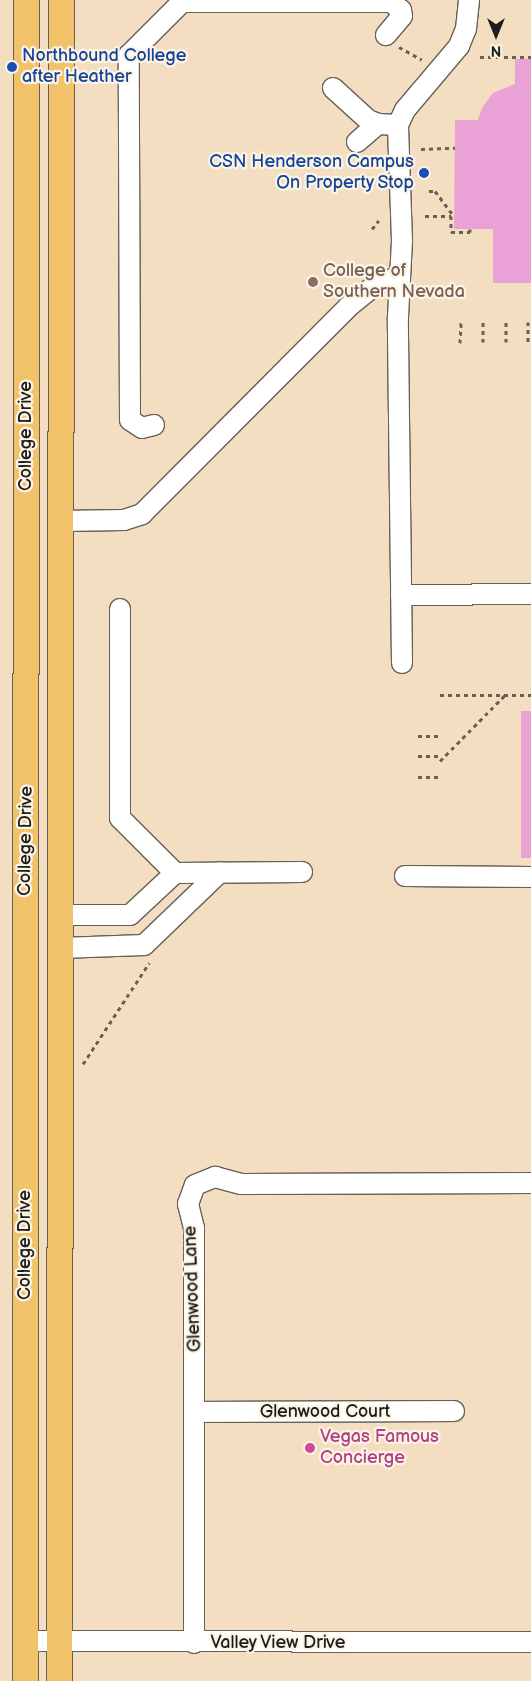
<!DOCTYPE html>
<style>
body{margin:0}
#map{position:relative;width:531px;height:1681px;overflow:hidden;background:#f3dec1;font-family:"Balsamiq Sans",sans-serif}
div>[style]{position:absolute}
.building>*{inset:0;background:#eaa2d6;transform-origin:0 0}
.path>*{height:3px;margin-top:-1.5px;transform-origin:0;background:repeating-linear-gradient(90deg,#676056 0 4px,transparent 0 8px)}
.roads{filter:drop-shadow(1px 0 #676056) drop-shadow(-1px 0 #676056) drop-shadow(0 1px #676056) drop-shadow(0 -1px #676056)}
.minor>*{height:20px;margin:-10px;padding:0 10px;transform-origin:10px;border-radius:10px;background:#fff}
.major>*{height:25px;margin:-12.5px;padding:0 12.5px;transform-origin:12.5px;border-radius:12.5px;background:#f2c26a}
.dots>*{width:14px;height:14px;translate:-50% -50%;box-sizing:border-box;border:2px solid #fcf5e5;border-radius:50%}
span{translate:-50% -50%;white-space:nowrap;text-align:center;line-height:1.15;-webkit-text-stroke:4.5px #fcf5e5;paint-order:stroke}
.transit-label{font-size:18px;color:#164399}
.left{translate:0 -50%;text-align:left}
.right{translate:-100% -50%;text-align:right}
.education-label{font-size:18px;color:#785e54}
.street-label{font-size:18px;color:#1c1c1c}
.hotel-label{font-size:18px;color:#b23c85}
.north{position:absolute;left:471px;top:10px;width:50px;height:50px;-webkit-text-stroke:4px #fcf5e5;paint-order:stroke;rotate:180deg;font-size:14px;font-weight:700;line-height:20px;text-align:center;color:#1c1c1c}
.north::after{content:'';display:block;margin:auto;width:18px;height:22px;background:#1c1c1c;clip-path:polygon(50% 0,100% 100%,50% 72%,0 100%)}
</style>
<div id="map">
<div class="building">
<div style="clip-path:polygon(515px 59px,531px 59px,531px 283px,493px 283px,493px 229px,454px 229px,455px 120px,478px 120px,482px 108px,493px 93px,515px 84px)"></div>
<div style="left:521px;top:711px;width:10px;height:147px"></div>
</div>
<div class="path">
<div style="left:399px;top:47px;width:26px;rotate:29deg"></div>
<div style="left:480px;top:57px;width:51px"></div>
<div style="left:421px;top:149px;width:34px;rotate:-2deg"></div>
<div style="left:367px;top:163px;width:14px;rotate:-39deg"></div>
<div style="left:429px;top:191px;width:6px"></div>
<div style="left:435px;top:191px;width:31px;rotate:53deg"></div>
<div style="left:425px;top:216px;width:26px"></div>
<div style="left:451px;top:216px;width:16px;rotate:90deg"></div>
<div style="left:451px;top:232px;width:19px"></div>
<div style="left:470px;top:232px;width:3px;rotate:-90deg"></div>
<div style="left:372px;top:229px;width:11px;rotate:-52deg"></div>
<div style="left:528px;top:322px;width:20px;rotate:90deg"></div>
<div style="left:483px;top:342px;width:20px;rotate:-90deg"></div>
<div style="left:506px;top:342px;width:20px;rotate:-90deg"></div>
<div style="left:460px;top:343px;width:21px;rotate:-87deg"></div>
<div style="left:440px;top:695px;width:91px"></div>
<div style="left:418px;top:736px;width:22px"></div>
<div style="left:418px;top:756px;width:22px"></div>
<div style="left:440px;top:761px;width:93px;rotate:-45.4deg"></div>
<div style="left:418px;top:777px;width:22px"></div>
<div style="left:83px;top:1064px;width:121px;rotate:-56.8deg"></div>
</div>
<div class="roads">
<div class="minor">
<div style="left:333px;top:88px;width:47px;rotate:42.4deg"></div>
<div style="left:368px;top:120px;width:11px;rotate:22deg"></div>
<div style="left:378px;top:124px;width:20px;rotate:3deg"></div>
<div style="left:357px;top:142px;width:28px;rotate:-41deg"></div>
<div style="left:154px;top:425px;width:12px;rotate:166deg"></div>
<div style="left:142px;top:428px;width:14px;rotate:-146deg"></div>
<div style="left:130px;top:420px;width:365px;rotate:-90.2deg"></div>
<div style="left:129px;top:55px;width:75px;rotate:-45deg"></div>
<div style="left:182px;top:2px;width:209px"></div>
<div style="left:391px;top:2px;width:13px;rotate:39deg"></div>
<div style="left:401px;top:10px;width:6px;rotate:81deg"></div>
<div style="left:402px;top:16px;width:25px;rotate:130deg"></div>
<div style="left:61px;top:521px;width:63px;rotate:-0.9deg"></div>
<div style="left:124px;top:520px;width:19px;rotate:-18deg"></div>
<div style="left:142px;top:514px;width:292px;rotate:-45.1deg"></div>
<div style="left:348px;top:307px;width:35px;rotate:-39deg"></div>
<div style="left:375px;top:285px;width:24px;rotate:-19deg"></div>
<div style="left:401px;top:595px;width:130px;rotate:-0.4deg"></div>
<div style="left:120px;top:609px;width:209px;rotate:90deg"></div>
<div style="left:120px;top:818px;width:78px;rotate:45deg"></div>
<div style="left:402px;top:663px;width:346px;rotate:-90.7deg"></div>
<div style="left:398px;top:317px;width:76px;rotate:-87deg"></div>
<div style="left:402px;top:241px;width:116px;rotate:-92deg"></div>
<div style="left:398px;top:125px;width:17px;rotate:-65deg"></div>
<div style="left:405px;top:110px;width:84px;rotate:-49.8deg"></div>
<div style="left:459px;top:46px;width:18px;rotate:-68deg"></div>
<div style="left:466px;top:29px;width:29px;rotate:-84deg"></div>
<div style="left:405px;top:876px;width:126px;rotate:0.5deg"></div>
<div style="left:61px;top:915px;width:69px"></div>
<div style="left:130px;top:915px;width:62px;rotate:-43deg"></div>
<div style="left:175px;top:873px;width:127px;rotate:-0.5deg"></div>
<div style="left:61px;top:948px;width:83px;rotate:-2.1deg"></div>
<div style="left:144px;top:945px;width:105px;rotate:-43.8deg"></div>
<div style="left:195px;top:1412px;width:259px;rotate:-0.2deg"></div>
<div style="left:26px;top:1641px;width:505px;rotate:0.11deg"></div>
<div style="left:194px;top:1643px;width:415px;rotate:-90deg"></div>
<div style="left:194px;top:1228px;width:25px;rotate:-104deg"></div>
<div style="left:188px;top:1204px;width:20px;rotate:-70deg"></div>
<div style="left:195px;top:1185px;width:22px;rotate:-22deg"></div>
<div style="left:215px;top:1177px;width:27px;rotate:15deg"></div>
<div style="left:241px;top:1184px;width:290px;rotate:-0.2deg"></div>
</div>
<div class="major">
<div style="left:25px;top:1681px;width:1681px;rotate:-89.97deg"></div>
<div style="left:59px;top:1681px;width:1681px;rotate:-89.93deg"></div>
</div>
</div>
<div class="dots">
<div style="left:12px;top:67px;background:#1a4fb4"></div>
<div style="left:424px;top:173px;background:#1a4fb4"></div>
<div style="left:313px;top:282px;background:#8d6e63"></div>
<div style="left:310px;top:1448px;background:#d1479c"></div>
</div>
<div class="transit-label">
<span class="left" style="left:22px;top:67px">Northbound College<br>after Heather</span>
<span class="right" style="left:414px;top:173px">CSN Henderson Campus<br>On Property Stop</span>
</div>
<div class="education-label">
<span class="left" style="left:323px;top:282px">College of<br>Southern Nevada</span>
</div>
<div class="street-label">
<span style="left:26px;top:436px;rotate:-90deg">College Drive</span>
<span style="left:26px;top:841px;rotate:-89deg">College Drive</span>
<span style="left:25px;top:1245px;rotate:-90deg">College Drive</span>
<span style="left:193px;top:1289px;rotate:-92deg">Glenwood Lane</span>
<span style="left:325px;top:1412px">Glenwood Court</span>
<span style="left:278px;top:1643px">Valley View Drive</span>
</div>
<div class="hotel-label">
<span class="left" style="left:320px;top:1448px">Vegas Famous<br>Concierge</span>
</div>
<div class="north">N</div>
</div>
